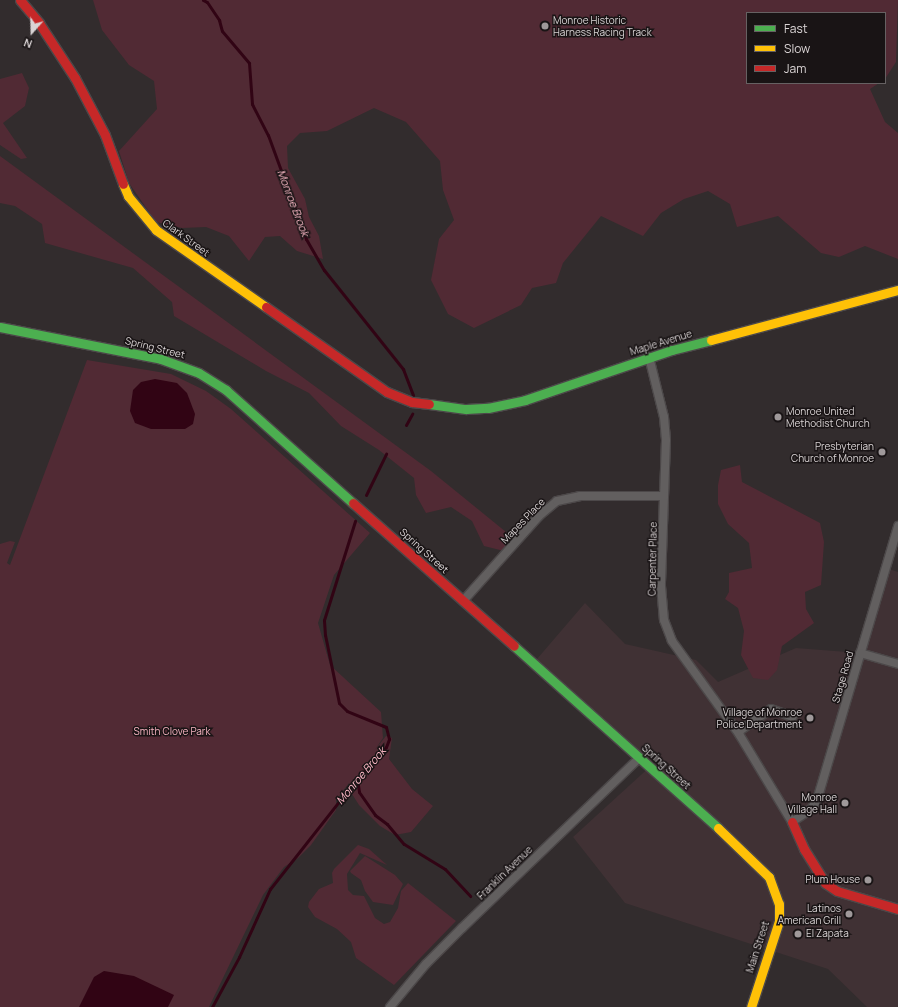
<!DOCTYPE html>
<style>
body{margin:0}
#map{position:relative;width:898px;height:1007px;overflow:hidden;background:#322c2d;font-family:Manrope,sans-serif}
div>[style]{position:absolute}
.built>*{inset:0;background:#403134}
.green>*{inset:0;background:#512a34}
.water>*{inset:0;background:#310414}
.stream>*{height:3px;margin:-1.5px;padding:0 1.5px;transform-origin:1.5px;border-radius:1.5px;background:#310414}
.roads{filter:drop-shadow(1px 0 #4c4849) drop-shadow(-1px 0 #4c4849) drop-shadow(0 1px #4c4849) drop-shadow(0 -1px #4c4849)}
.street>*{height:8px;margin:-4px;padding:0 4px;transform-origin:4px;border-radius:4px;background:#625f5f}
.fast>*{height:9px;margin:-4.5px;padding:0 4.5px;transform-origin:4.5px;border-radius:4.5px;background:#4caf50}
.slow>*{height:9px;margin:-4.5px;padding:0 4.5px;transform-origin:4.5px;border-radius:4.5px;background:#ffc107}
.jam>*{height:9px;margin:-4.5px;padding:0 4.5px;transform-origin:4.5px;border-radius:4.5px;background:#c62828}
.dots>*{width:11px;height:11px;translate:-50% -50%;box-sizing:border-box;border:2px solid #191415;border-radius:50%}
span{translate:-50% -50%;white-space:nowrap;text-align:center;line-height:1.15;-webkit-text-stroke:3px #191415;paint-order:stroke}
.poi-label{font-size:10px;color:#dad4d5}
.left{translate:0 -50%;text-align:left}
.right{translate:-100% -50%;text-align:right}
.street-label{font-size:10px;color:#dad4d5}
.park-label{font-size:10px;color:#f8b4c2}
.water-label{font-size:11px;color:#febac8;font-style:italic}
.legend{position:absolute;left:746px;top:12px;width:140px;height:72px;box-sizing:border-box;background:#191415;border:1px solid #666162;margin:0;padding:5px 7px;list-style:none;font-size:12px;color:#dad4d5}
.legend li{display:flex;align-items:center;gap:8px;height:20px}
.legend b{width:20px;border:1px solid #666162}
.north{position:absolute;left:12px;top:12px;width:40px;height:40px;-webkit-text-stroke:3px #191415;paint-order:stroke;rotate:200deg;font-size:11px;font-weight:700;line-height:16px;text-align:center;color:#dad4d5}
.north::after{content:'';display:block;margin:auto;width:14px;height:18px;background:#dad4d5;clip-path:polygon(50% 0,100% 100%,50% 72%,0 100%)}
</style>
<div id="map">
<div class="built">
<div style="clip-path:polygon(886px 568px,898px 572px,898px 1007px,867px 1007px,828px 969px,625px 903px,573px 837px,654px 763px,537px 659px,585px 603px,625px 644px,696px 660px,718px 682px,796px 648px,860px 653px)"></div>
</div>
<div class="green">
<div style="clip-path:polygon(93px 0,898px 0,896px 62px,885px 79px,885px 13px,747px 13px,747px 83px,879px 83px,870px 89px,885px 122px,898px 133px,898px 259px,865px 246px,839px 257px,821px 253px,778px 216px,737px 227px,730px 204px,708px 191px,684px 199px,661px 213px,643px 236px,601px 216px,563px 263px,556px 283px,532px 288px,521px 305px,474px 328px,448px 314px,431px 280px,439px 239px,454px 220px,443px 190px,440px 161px,406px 122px,374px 108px,327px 131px,300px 133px,287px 146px,288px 168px,305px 199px,309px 217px,319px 236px,323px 259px,297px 251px,280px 236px,265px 237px,249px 261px,229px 236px,206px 227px,182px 228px,156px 222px,129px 183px,119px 151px,157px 109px,154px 81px,129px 65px,102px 30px)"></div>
<div style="clip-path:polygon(22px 73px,29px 88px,25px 106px,3px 123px,27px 158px,21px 159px,0 145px,0 79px)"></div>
<div style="clip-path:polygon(0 156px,431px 471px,511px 536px,512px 541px,504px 551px,484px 546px,472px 521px,451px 507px,426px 513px,416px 495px,414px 478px,379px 450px,341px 426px,309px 393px,266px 371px,174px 316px,172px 302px,133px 268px,45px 243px,42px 224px,15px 206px,0 203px)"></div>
<div style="clip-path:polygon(87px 360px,171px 374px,206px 391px,231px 409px,370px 533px,334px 575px,318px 623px,330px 665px,381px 712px,383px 738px,374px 751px,386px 736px,392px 738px,389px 759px,412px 789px,433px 806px,411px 832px,395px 835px,380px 826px,359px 805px,352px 794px,349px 783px,336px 800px,336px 810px,311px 845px,298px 858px,284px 867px,263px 895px,209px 1007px,0 1007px,0 544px,10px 541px,15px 542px,7px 563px,10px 565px)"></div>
<div style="clip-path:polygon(740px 465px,742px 482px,820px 523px,824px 542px,821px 585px,805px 592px,806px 609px,814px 623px,782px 646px,777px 670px,768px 680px,753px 678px,741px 655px,744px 631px,738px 608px,725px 599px,729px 592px,729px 573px,752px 568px,749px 543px,728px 524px,718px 504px,718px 485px,721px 470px)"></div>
<div style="clip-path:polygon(358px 845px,369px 849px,387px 865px,360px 853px,347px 874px,348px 890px,353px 895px,364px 896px,375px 918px,384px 924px,390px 922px,398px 908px,401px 891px,408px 883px,456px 921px,394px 985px,356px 958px,351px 942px,337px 929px,315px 917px,308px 907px,309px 902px,319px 889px,333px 883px,332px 873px,334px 869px)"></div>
<div style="clip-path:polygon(365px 856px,395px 875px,403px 884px,393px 905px,373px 902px,365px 891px,361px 880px,351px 873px,350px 871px)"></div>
</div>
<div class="water">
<div style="clip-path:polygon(155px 379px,177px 383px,187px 393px,195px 414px,193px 424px,185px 429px,151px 429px,135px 423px,130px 411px,133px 390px,141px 382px)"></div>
<div style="clip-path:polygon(104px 971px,134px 976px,174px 995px,168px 1007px,79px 1007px,94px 977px)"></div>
</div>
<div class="stream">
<div style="left:203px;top:0;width:4px;rotate:27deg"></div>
<div style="left:207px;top:2px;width:22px;rotate:56deg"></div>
<div style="left:219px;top:20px;width:11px;rotate:75deg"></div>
<div style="left:222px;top:31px;width:42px;rotate:49.8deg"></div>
<div style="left:249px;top:63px;width:41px;rotate:85.8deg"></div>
<div style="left:252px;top:104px;width:35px;rotate:63deg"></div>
<div style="left:268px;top:135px;width:111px;rotate:69.9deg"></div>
<div style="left:306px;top:239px;width:36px;rotate:60deg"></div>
<div style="left:324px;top:270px;width:127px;rotate:51.4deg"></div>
<div style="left:403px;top:369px;width:28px;rotate:69deg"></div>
<div style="left:406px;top:425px;width:13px;rotate:-61deg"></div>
<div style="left:366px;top:495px;width:46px;rotate:-64deg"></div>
<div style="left:357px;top:779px;width:13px;rotate:81deg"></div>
<div style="left:359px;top:792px;width:28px;rotate:55deg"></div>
<div style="left:375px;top:815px;width:15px;rotate:37deg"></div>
<div style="left:387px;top:824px;width:26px;rotate:50deg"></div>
<div style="left:404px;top:844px;width:48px;rotate:31.4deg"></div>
<div style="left:445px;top:869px;width:37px;rotate:47deg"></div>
<div style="left:212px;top:1007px;width:57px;rotate:-61.6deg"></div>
<div style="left:239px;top:957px;width:75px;rotate:-65.5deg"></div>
<div style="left:270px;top:889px;width:137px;rotate:-51.8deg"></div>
<div style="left:355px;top:781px;width:46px;rotate:-47.6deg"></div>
<div style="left:386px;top:747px;width:9px;rotate:-69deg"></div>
<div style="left:389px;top:739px;width:12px;rotate:-104deg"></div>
<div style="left:386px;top:727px;width:42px;rotate:-157.7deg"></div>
<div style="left:347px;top:711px;width:11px;rotate:-135deg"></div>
<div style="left:339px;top:703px;width:69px;rotate:-101.6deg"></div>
<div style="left:325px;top:635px;width:15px;rotate:-94deg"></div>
<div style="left:324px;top:620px;width:104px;rotate:-72.6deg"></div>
</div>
<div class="roads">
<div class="street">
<div style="left:649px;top:357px;width:62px;rotate:76deg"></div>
<div style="left:664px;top:417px;width:23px;rotate:85deg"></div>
<div style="left:666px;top:440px;width:146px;rotate:92deg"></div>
<div style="left:661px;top:586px;width:34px;rotate:85deg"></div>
<div style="left:664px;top:620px;width:22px;rotate:69deg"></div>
<div style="left:672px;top:641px;width:115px;rotate:54.2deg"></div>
<div style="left:739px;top:734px;width:103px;rotate:58.9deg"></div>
<div style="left:792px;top:822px;width:23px;rotate:-34deg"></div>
<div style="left:811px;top:809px;width:11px;rotate:-56deg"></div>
<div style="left:817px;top:800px;width:286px;rotate:-73.5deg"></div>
<div style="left:463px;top:601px;width:114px;rotate:-48.2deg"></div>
<div style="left:539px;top:516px;width:23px;rotate:-40deg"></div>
<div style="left:557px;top:501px;width:24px;rotate:-12deg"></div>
<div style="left:580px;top:496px;width:84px"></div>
<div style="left:860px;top:653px;width:40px;rotate:16deg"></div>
<div style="left:738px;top:732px;width:40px;rotate:-34.9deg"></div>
<div style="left:771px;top:709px;width:23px;rotate:20deg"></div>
<div style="left:390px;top:1007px;width:56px;rotate:-50.1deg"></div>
<div style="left:426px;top:964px;width:51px;rotate:-45deg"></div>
<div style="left:462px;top:928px;width:245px;rotate:-43.8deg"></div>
</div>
<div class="fast">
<div style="left:0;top:327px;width:164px;rotate:11.2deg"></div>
<div style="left:161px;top:359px;width:40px;rotate:20.2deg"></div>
<div style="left:199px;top:373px;width:32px;rotate:32deg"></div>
<div style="left:226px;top:390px;width:170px;rotate:41.7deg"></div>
<div style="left:429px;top:404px;width:37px;rotate:8deg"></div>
<div style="left:466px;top:409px;width:22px;rotate:-3deg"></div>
<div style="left:488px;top:408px;width:38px;rotate:-12deg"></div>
<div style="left:525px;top:400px;width:155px;rotate:-18.8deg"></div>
<div style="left:672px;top:350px;width:40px;rotate:-14.4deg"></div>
<div style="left:514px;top:646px;width:273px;rotate:41.7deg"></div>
</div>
<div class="slow">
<div style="left:123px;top:184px;width:13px;rotate:67deg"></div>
<div style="left:128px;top:196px;width:44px;rotate:50.5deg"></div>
<div style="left:156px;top:230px;width:134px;rotate:35deg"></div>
<div style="left:711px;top:340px;width:194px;rotate:-15deg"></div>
<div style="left:718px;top:828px;width:71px;rotate:43.9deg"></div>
<div style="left:769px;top:877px;width:29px;rotate:70deg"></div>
<div style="left:779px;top:904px;width:17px;rotate:90deg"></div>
<div style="left:779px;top:921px;width:90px;rotate:108deg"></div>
</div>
<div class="jam">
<div style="left:20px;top:0;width:30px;rotate:50deg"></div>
<div style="left:39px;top:23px;width:66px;rotate:56.8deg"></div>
<div style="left:75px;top:78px;width:64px;rotate:62.2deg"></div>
<div style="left:105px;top:135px;width:52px;rotate:69.8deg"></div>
<div style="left:266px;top:307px;width:148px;rotate:35.1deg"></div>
<div style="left:387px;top:392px;width:27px;rotate:22deg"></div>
<div style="left:412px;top:402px;width:17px;rotate:7deg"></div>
<div style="left:353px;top:503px;width:215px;rotate:41.6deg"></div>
<div style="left:792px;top:822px;width:30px;rotate:66deg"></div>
<div style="left:804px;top:849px;width:40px;rotate:58deg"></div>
<div style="left:825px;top:883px;width:14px;rotate:34deg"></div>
<div style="left:837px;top:891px;width:64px;rotate:16.4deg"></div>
</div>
</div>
<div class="dots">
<div style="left:545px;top:26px;background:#9f999a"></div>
<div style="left:778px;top:417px;background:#9f999a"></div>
<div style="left:882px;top:452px;background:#9f999a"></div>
<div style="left:810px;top:718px;background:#9f999a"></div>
<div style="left:845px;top:803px;background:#9f999a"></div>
<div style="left:868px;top:880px;background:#9f999a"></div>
<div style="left:849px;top:914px;background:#9f999a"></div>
<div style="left:798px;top:934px;background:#9f999a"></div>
</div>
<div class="poi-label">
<span class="left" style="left:553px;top:26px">Monroe Historic<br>Harness Racing Track</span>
<span class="left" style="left:786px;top:417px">Monroe United<br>Methodist Church</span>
<span class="right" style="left:874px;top:452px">Presbyterian<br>Church of Monroe</span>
<span class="right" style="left:802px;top:718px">Village of Monroe<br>Police Department</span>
<span class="right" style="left:837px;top:803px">Monroe<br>Village Hall</span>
<span class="right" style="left:860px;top:880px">Plum House</span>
<span class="right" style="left:841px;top:914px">Latinos<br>American Grill</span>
<span class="left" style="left:806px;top:934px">El Zapata</span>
</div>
<div class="street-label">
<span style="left:186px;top:238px;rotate:36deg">Clark Street</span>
<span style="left:661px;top:343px;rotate:-17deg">Maple Avenue</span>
<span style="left:155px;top:348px;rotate:14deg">Spring Street</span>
<span style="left:523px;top:521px;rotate:-46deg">Mapes Place</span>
<span style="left:424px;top:551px;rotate:42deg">Spring Street</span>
<span style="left:653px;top:559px;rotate:-89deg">Carpenter Place</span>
<span style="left:843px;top:677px;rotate:-74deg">Stage Road</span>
<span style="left:666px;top:767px;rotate:42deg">Spring Street</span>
<span style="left:505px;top:873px;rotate:-44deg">Franklin Avenue</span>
<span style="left:758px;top:947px;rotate:-72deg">Main Street</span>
</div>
<div class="park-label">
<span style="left:172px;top:732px">Smith Clove Park</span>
</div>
<div class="water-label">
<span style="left:293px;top:203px;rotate:69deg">Monroe Brook</span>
<span style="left:361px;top:776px;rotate:-50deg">Monroe Brook</span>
</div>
<ul class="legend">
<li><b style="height:5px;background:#4caf50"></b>Fast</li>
<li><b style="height:5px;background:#ffc107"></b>Slow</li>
<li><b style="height:5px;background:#c62828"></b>Jam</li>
</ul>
<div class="north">N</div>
</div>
